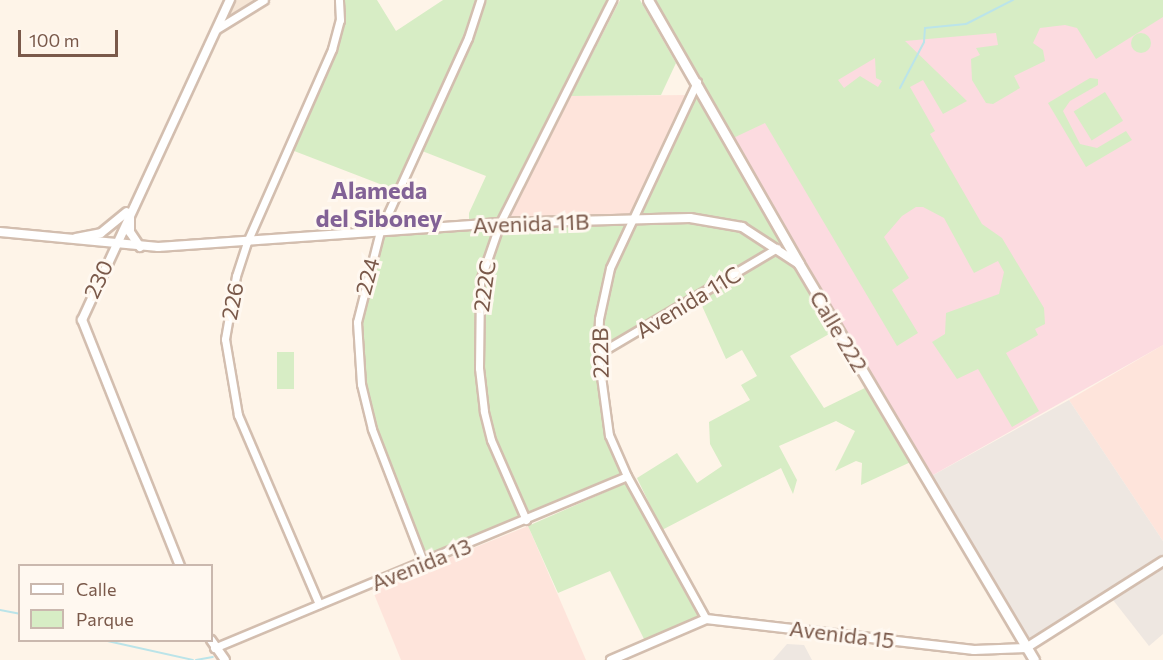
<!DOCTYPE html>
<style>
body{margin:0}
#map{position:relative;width:1163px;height:660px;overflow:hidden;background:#fef4e8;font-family:Commissioner,sans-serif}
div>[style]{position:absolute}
.residential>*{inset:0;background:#f6e6d6}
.commercial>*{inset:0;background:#fee4db}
.industrial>*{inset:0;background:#eee7e1}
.medical>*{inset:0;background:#fcdbe0}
.green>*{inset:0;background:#d7edc5;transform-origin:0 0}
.round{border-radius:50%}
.stream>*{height:2px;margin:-1px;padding:0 1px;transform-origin:1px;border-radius:1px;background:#bbe4e9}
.roads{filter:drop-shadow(2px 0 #d3beaf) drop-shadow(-2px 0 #d3beaf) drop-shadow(0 2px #d3beaf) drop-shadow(0 -2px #d3beaf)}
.minor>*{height:7px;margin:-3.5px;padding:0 3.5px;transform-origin:3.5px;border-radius:3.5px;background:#fff}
.tertiary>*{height:8px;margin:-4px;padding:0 4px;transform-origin:4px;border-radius:4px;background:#fff}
.secondary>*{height:9px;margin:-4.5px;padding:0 4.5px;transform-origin:4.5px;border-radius:4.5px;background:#fff}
span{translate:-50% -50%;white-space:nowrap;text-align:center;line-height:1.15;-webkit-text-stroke:6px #fff8f0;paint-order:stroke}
.street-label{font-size:22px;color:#7a594a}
.neighbourhood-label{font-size:24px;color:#826296;font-weight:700}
.legend{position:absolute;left:18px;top:564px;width:195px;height:78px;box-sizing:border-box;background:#fff8f0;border:2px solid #cab8ae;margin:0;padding:8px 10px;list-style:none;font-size:18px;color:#7a594a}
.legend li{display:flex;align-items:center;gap:12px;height:30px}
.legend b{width:30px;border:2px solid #cab8ae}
.scale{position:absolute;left:18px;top:30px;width:100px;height:27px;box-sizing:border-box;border:3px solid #7a594a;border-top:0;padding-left:8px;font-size:18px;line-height:21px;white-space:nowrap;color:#7a594a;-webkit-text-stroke:4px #fff8f0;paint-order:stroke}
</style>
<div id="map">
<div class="residential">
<div style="clip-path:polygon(230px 0,264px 0,217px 29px)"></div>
</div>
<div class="commercial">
<div style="clip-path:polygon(691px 95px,631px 219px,500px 223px,564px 96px)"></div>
<div style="clip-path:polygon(1163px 345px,1163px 541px,1069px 400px)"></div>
<div style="clip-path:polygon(528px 526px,586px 660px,401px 660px,372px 589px)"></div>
</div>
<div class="industrial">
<div style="clip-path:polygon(1069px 400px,1163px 541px,1163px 561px,1026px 648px,926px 479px)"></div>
<div style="clip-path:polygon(1163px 563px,1163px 634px,1149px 646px,1113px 600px)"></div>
<div style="clip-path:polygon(787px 644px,804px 645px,812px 660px,773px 660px)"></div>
</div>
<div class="medical">
<div style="clip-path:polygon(934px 0,1163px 0,1163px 345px,926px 479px,716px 116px)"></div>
</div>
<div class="green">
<div style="clip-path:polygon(evenodd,339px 0,377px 0,396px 31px,443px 0,612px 0,501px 222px,632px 219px,697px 82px,650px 3px,654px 0,1163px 0,1163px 17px,1096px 59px,1077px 28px,1065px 25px,1040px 28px,1033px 43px,1043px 50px,1045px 61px,1014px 76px,1020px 88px,993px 104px,986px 103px,972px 80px,971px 59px,980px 55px,976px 48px,998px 45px,996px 33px,905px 41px,967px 101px,943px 114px,923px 80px,910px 87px,935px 131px,930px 134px,982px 224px,1002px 238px,1044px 308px,1045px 324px,1035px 329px,1038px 335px,1006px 353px,1039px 411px,1012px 427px,978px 369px,957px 379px,932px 342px,945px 334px,946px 313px,999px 294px,1004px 272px,998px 261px,974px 273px,944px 218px,923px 207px,916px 207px,902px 216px,884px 237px,909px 278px,892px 290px,918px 333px,897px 346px,765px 123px,729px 140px,838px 329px,790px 356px,824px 408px,871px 385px,915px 460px,861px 485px,862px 463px,856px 461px,835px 471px,855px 431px,836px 421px,779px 446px,797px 480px,793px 494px,781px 468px,662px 530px,637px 478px,677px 453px,697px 483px,722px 466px,710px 444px,709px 422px,750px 400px,741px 385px,757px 376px,742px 350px,726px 359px,698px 297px,598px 354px,604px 416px,627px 476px,424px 564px,361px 384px,357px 322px,380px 231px,469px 225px,469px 213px,486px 176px,417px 149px,398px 191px,289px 149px,332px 49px,340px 20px,339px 0,875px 58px,876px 78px,882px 81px,878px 87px,860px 76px,844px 88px,838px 80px,875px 58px)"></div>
<div style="clip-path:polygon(620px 0,640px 0,676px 63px,661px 95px,571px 96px)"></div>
<div class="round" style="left:1131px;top:33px;width:20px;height:20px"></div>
<div style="clip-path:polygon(1090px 78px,1098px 79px,1098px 85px,1070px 101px,1063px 111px,1080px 144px,1097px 148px,1126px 131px,1132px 140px,1086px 167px,1048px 103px)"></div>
<div style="left:1105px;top:92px;width:34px;height:37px;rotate:58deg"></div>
<div style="left:277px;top:352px;width:17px;height:37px"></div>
<div style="clip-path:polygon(626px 483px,699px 618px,645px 641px,610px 571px,558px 593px,528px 526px)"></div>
</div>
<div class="stream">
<div style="left:900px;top:88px;width:52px;rotate:-62.4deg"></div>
<div style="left:924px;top:42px;width:14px;rotate:-86deg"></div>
<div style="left:925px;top:28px;width:41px;rotate:-5.6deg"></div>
<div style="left:966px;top:24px;width:53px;rotate:-27.1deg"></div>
<div style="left:0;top:610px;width:20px;rotate:11deg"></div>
<div style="left:103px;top:640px;width:92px;rotate:12.5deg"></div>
<div style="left:196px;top:660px;width:17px;rotate:-10deg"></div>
</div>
<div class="roads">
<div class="minor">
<div style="left:217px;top:29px;width:55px;rotate:-31.7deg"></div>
<div style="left:697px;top:82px;width:205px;rotate:115.1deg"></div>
<div style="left:610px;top:268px;width:52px;rotate:102.2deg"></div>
<div style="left:599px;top:319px;width:35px;rotate:92deg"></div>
<div style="left:598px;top:354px;width:82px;rotate:82.3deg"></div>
<div style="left:609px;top:435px;width:45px;rotate:66.3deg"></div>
<div style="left:627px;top:476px;width:163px;rotate:61.1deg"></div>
<div style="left:598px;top:354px;width:208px;rotate:-30.6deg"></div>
<div style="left:526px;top:520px;width:87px;rotate:-113.6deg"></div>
<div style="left:491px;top:440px;width:30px;rotate:-104deg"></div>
<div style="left:484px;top:411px;width:43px;rotate:-96.6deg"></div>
<div style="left:479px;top:368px;width:87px;rotate:-89.3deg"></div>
<div style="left:480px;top:281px;width:61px;rotate:-71deg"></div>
<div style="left:500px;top:223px;width:250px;rotate:-63.3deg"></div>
<div style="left:424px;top:564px;width:145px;rotate:-111.1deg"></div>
<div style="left:372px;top:429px;width:46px;rotate:-103.7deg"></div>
<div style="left:361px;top:384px;width:62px;rotate:-93.7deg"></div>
<div style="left:357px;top:322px;width:94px;rotate:-75.8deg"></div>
<div style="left:380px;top:231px;width:212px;rotate:-65.5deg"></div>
<div style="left:468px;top:38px;width:40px;rotate:-72deg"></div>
<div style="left:319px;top:604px;width:206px;rotate:-113.2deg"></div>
<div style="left:238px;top:415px;width:77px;rotate:-99.7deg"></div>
<div style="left:225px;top:339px;width:64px;rotate:-80.1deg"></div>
<div style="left:236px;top:276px;width:36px;rotate:-72deg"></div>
<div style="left:247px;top:242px;width:211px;rotate:-66.2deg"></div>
<div style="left:332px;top:49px;width:30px;rotate:-75deg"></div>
<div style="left:340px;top:20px;width:20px;rotate:-93deg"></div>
<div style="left:214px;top:648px;width:447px;rotate:-22.6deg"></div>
</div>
<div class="tertiary">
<div style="left:130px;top:218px;width:14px;rotate:90deg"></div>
<div style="left:130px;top:232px;width:18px;rotate:56deg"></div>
<div style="left:0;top:232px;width:159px;rotate:5.4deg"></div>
<div style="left:158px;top:247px;width:343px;rotate:-4deg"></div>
<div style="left:500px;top:223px;width:190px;rotate:-1.5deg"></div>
<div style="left:690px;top:218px;width:53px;rotate:9.8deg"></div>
<div style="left:742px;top:227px;width:68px;rotate:33deg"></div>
<div style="left:76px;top:238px;width:25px;rotate:-11deg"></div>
<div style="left:101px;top:233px;width:33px;rotate:-39deg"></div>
<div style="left:180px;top:566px;width:265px;rotate:-111.7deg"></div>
<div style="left:82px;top:320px;width:353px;rotate:-65.2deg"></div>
<div style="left:211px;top:640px;width:24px;rotate:55deg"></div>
<div style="left:611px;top:660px;width:103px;rotate:-23.3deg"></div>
<div style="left:706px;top:619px;width:270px;rotate:6.6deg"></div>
<div style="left:974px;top:650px;width:52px;rotate:-2.2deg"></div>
<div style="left:1026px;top:648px;width:162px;rotate:-32.4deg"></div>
</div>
<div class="secondary">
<div style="left:648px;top:0;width:304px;rotate:60.2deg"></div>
<div style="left:799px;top:264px;width:460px;rotate:59.3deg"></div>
</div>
</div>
<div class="street-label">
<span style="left:531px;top:223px;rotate:-2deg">Avenida 11B</span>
<span style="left:367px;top:276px;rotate:-75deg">224</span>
<span style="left:98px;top:279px;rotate:-65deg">230</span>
<span style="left:484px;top:286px;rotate:-82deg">222C</span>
<span style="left:232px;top:301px;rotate:-79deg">226</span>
<span style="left:688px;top:302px;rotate:-31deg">Avenida 11C</span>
<span style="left:839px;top:331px;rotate:59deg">Calle 222</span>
<span style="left:600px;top:353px;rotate:-91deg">222B</span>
<span style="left:421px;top:564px;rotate:-22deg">Avenida 13</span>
<span style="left:842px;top:634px;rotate:7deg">Avenida 15</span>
</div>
<div class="neighbourhood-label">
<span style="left:379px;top:204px">Alameda<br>del Siboney</span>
</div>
<ul class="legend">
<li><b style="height:8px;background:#fff"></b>Calle</li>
<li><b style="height:16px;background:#d7edc5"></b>Parque</li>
</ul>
<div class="scale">100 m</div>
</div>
